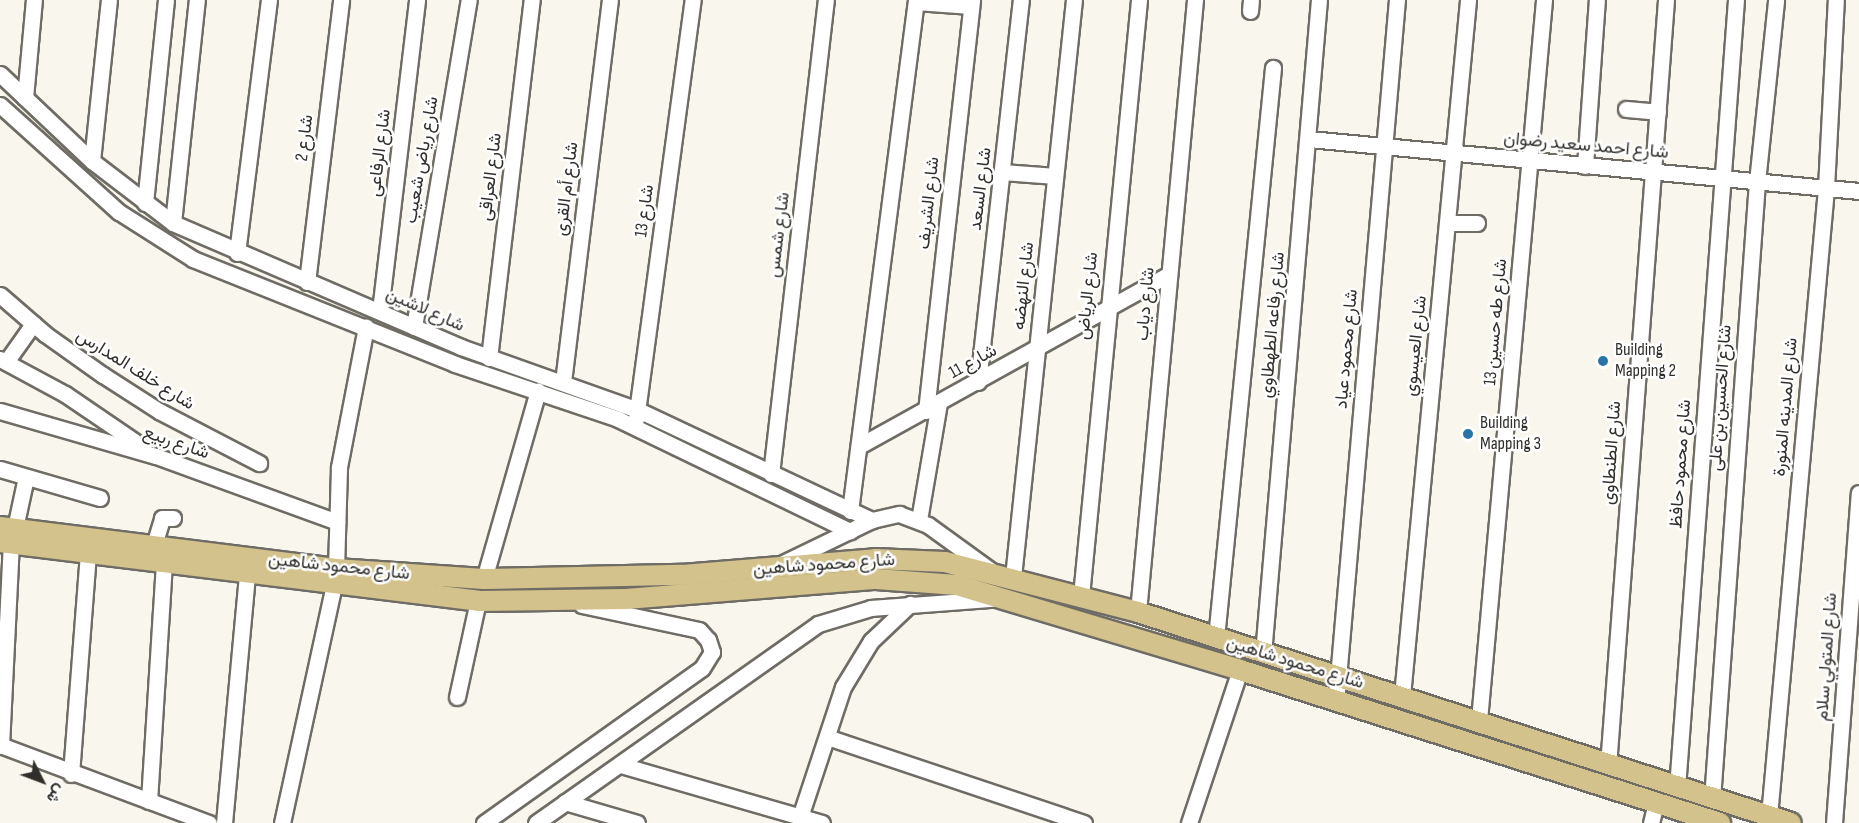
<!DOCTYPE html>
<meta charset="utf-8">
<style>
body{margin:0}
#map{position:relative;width:1859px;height:823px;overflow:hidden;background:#f8f6ed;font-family:"Sofia Sans Condensed",Vazirmatn,sans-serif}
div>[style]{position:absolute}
.roads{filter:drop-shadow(2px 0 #6f6c65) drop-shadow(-2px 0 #6f6c65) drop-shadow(0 2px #6f6c65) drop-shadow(0 -2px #6f6c65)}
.minor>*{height:15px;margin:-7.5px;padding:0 7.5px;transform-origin:7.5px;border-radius:7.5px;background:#fff}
.major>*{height:20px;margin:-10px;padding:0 10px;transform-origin:10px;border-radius:10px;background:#d3c28b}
.dots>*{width:16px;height:16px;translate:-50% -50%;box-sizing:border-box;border:3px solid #fff;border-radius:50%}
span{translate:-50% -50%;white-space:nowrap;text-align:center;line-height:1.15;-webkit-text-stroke:5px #fff;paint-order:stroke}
.street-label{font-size:18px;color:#302f2c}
.poi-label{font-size:18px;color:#302f2c}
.left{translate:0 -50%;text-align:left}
.north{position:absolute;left:12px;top:751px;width:60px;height:60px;-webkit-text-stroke:4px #fff;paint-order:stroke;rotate:132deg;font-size:16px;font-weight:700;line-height:24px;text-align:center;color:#302f2c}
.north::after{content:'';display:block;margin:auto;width:21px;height:27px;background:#302f2c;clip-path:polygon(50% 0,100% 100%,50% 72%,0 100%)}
</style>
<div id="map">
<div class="roads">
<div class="minor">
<div style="left:916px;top:2px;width:55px;rotate:4.2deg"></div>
<div style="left:1250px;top:11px;width:11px;rotate:-85deg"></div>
<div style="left:0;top:74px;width:127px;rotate:43.4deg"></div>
<div style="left:92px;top:161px;width:102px;rotate:37.4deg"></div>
<div style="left:173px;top:223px;width:314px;rotate:23.3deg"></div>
<div style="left:461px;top:347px;width:188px;rotate:19.6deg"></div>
<div style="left:638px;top:410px;width:259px;rotate:25.2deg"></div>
<div style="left:25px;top:98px;width:98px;rotate:-84.8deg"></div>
<div style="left:0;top:105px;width:160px;rotate:42deg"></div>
<div style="left:119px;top:212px;width:88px;rotate:32.4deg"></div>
<div style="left:193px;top:259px;width:282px;rotate:21.8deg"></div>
<div style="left:455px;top:364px;width:172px;rotate:18.6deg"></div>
<div style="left:618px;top:419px;width:258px;rotate:25.8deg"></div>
<div style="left:1626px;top:109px;width:32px;rotate:5deg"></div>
<div style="left:1309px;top:139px;width:552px;rotate:5.4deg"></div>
<div style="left:92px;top:161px;width:162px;rotate:-84deg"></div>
<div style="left:1585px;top:166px;width:166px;rotate:-85.9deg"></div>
<div style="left:1003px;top:172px;width:52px;rotate:4.4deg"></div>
<div style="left:145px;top:203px;width:204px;rotate:-84.1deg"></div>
<div style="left:173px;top:223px;width:224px;rotate:-83.9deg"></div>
<div style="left:1447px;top:223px;width:30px"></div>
<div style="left:237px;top:253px;width:255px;rotate:-82.8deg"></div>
<div style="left:307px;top:282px;width:284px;rotate:-83.1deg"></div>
<div style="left:0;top:295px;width:60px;rotate:40.9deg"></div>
<div style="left:45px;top:334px;width:71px;rotate:35.3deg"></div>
<div style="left:103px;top:375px;width:67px;rotate:32.7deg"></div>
<div style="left:159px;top:411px;width:113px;rotate:27.5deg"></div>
<div style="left:380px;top:311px;width:313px;rotate:-83.2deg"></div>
<div style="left:414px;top:327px;width:332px;rotate:-80.5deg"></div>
<div style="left:489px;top:358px;width:361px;rotate:-83.2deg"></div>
<div style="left:0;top:359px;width:74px;rotate:28.3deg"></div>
<div style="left:65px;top:394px;width:94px;rotate:34.2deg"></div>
<div style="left:6px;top:362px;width:47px;rotate:-54.6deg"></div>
<div style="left:563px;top:382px;width:385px;rotate:-83deg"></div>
<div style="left:978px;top:382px;width:384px;rotate:-83.6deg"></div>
<div style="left:0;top:411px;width:162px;rotate:16.1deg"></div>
<div style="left:156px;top:456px;width:193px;rotate:20deg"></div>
<div style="left:926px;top:411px;width:414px;rotate:-83.6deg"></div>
<div style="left:636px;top:419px;width:423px;rotate:-82.3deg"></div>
<div style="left:859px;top:446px;width:353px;rotate:-29deg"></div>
<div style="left:0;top:469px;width:104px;rotate:16.2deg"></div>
<div style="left:771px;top:474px;width:477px;rotate:-83.4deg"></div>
<div style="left:850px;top:511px;width:515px;rotate:-82.64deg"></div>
<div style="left:919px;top:520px;width:119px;rotate:-80.3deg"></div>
<div style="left:15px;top:528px;width:52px;rotate:-77.8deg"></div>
<div style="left:154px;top:545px;width:28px;rotate:-73deg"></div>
<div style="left:162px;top:518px;width:11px"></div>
<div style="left:781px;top:564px;width:101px;rotate:-25.8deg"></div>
<div style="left:872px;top:520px;width:28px;rotate:-13deg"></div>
<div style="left:899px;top:514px;width:31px;rotate:21deg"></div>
<div style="left:928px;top:525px;width:80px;rotate:35.9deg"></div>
<div style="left:336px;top:569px;width:102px;rotate:-88.3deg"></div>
<div style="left:339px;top:467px;width:143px;rotate:-79.1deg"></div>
<div style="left:1013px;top:577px;width:580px;rotate:-83.97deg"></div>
<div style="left:484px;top:579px;width:196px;rotate:-74deg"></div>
<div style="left:1081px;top:596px;width:599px;rotate:-84.44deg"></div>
<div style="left:1138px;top:612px;width:615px;rotate:-84.68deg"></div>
<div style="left:1216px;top:638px;width:573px;rotate:-84.29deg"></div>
<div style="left:1263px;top:654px;width:656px;rotate:-85.11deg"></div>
<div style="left:1402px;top:696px;width:699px;rotate:-84.58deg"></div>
<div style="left:457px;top:697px;width:98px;rotate:-77.7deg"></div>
<div style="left:1336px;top:701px;width:704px;rotate:-85.03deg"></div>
<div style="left:1479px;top:720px;width:723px;rotate:-84.84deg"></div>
<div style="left:827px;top:737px;width:271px;rotate:18.5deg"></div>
<div style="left:0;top:745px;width:223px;rotate:20.5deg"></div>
<div style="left:1px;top:746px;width:203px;rotate:-87.2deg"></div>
<div style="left:621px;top:765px;width:209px;rotate:16.1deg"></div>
<div style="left:1608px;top:766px;width:768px;rotate:-85.67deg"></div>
<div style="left:71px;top:774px;width:224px;rotate:-85.6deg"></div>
<div style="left:1677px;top:788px;width:790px;rotate:-85.72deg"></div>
<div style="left:1712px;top:799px;width:619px;rotate:-85.83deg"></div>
<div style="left:1757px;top:182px;width:183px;rotate:-84deg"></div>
<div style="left:149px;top:801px;width:239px;rotate:-86.4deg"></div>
<div style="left:565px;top:802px;width:75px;rotate:16.3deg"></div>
<div style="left:1769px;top:816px;width:631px;rotate:-84.81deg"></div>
<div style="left:1826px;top:188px;width:188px;rotate:-87deg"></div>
<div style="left:800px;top:817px;width:137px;rotate:-71.7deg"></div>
<div style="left:843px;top:687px;width:54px;rotate:-58.7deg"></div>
<div style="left:871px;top:641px;width:54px;rotate:-43.5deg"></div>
<div style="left:224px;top:823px;width:249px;rotate:-84.7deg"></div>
<div style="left:282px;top:823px;width:244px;rotate:-77.7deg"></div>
<div style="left:484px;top:823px;width:267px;rotate:-35.4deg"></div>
<div style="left:702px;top:668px;width:19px;rotate:-58deg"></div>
<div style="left:712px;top:652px;width:13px;rotate:-108deg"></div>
<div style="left:708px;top:640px;width:13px;rotate:-132deg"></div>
<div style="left:699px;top:630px;width:120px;rotate:-167.9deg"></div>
<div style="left:536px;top:823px;width:345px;rotate:-35.2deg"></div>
<div style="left:818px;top:624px;width:55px;rotate:-16.8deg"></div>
<div style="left:871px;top:608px;width:121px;rotate:-4.3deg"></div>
<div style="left:1189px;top:823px;width:161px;rotate:-71.6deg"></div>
<div style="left:1651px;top:823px;width:21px;rotate:-76deg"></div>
<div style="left:1834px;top:823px;width:331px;rotate:-85.7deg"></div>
</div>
<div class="major">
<div style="left:0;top:527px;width:339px;rotate:7.1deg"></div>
<div style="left:336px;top:569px;width:148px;rotate:3.9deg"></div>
<div style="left:484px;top:579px;width:198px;rotate:-1.2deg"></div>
<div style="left:682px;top:575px;width:194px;rotate:-4.7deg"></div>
<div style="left:875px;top:559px;width:70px;rotate:2.5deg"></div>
<div style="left:945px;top:562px;width:199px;rotate:14.5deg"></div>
<div style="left:1138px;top:612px;width:686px;rotate:17.91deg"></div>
<div style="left:0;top:542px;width:482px;rotate:7deg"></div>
<div style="left:478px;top:601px;width:148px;rotate:-0.8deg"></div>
<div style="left:626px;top:599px;width:251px;rotate:-4.6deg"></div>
<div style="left:876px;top:579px;width:81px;rotate:4.2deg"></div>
<div style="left:957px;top:585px;width:295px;rotate:16.7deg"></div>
<div style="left:1240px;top:670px;width:504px;rotate:17.68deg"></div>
</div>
</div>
<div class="dots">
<div style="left:1603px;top:361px;background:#2974a7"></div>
<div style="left:1468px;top:434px;background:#2974a7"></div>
</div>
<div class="street-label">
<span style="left:305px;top:138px;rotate:-83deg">شارع 2</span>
<span style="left:1586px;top:146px;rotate:5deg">شارع احمد سعيد رضوان</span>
<span style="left:380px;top:153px;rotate:-83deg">شارع الرفاعى</span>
<span style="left:422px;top:160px;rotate:-80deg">شارع رياض شعيب</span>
<span style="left:491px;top:177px;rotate:-83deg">شارع العراقى</span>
<span style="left:567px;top:189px;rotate:-83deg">شارع أم القرى</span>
<span style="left:981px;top:189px;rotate:-83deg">شارع السعد</span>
<span style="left:929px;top:203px;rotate:-84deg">شارع الشريف</span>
<span style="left:645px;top:211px;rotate:-82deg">شارع 13</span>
<span style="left:779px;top:235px;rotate:-83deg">شارع شمس</span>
<span style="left:1024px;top:286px;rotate:-84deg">شارع النهضه</span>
<span style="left:1088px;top:296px;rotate:-84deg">شارع الرياض</span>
<span style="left:1146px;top:304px;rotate:-85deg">شارع دياب</span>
<span style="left:425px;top:310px;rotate:24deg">شارع لاشين</span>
<span style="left:1496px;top:322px;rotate:-85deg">شارع طه حسين 13</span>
<span style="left:1273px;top:325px;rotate:-85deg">شارع رفاعه الطهطاوي</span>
<span style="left:1416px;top:346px;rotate:-84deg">شارع العيسوي</span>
<span style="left:1347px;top:349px;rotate:-85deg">شارع محمود عياد</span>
<span style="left:973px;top:362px;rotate:-29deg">شارع 11</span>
<span style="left:135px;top:370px;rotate:32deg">شارع خلف المدارس</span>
<span style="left:1721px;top:398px;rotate:-86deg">شارع الحسين بن على</span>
<span style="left:1786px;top:407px;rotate:-85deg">شارع المدينه المنورة</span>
<span style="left:176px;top:443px;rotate:19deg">شارع ربيع</span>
<span style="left:1612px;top:453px;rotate:-86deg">شارع الطنطاوى</span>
<span style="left:1681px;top:464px;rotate:-86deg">شارع محمود حافظ</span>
<span style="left:824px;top:565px;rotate:-4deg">شارع محمود شاهين</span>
<span style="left:339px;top:567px;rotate:6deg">شارع محمود شاهين</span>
<span style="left:1827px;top:657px;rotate:-86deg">شارع المتولي سلام</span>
<span style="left:1295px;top:663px;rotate:17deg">شارع محمود شاهين</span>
</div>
<div class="poi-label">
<span class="left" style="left:1615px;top:361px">Building<br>Mapping 2</span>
<span class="left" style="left:1480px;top:434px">Building<br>Mapping 3</span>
</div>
<div class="north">ش</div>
</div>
